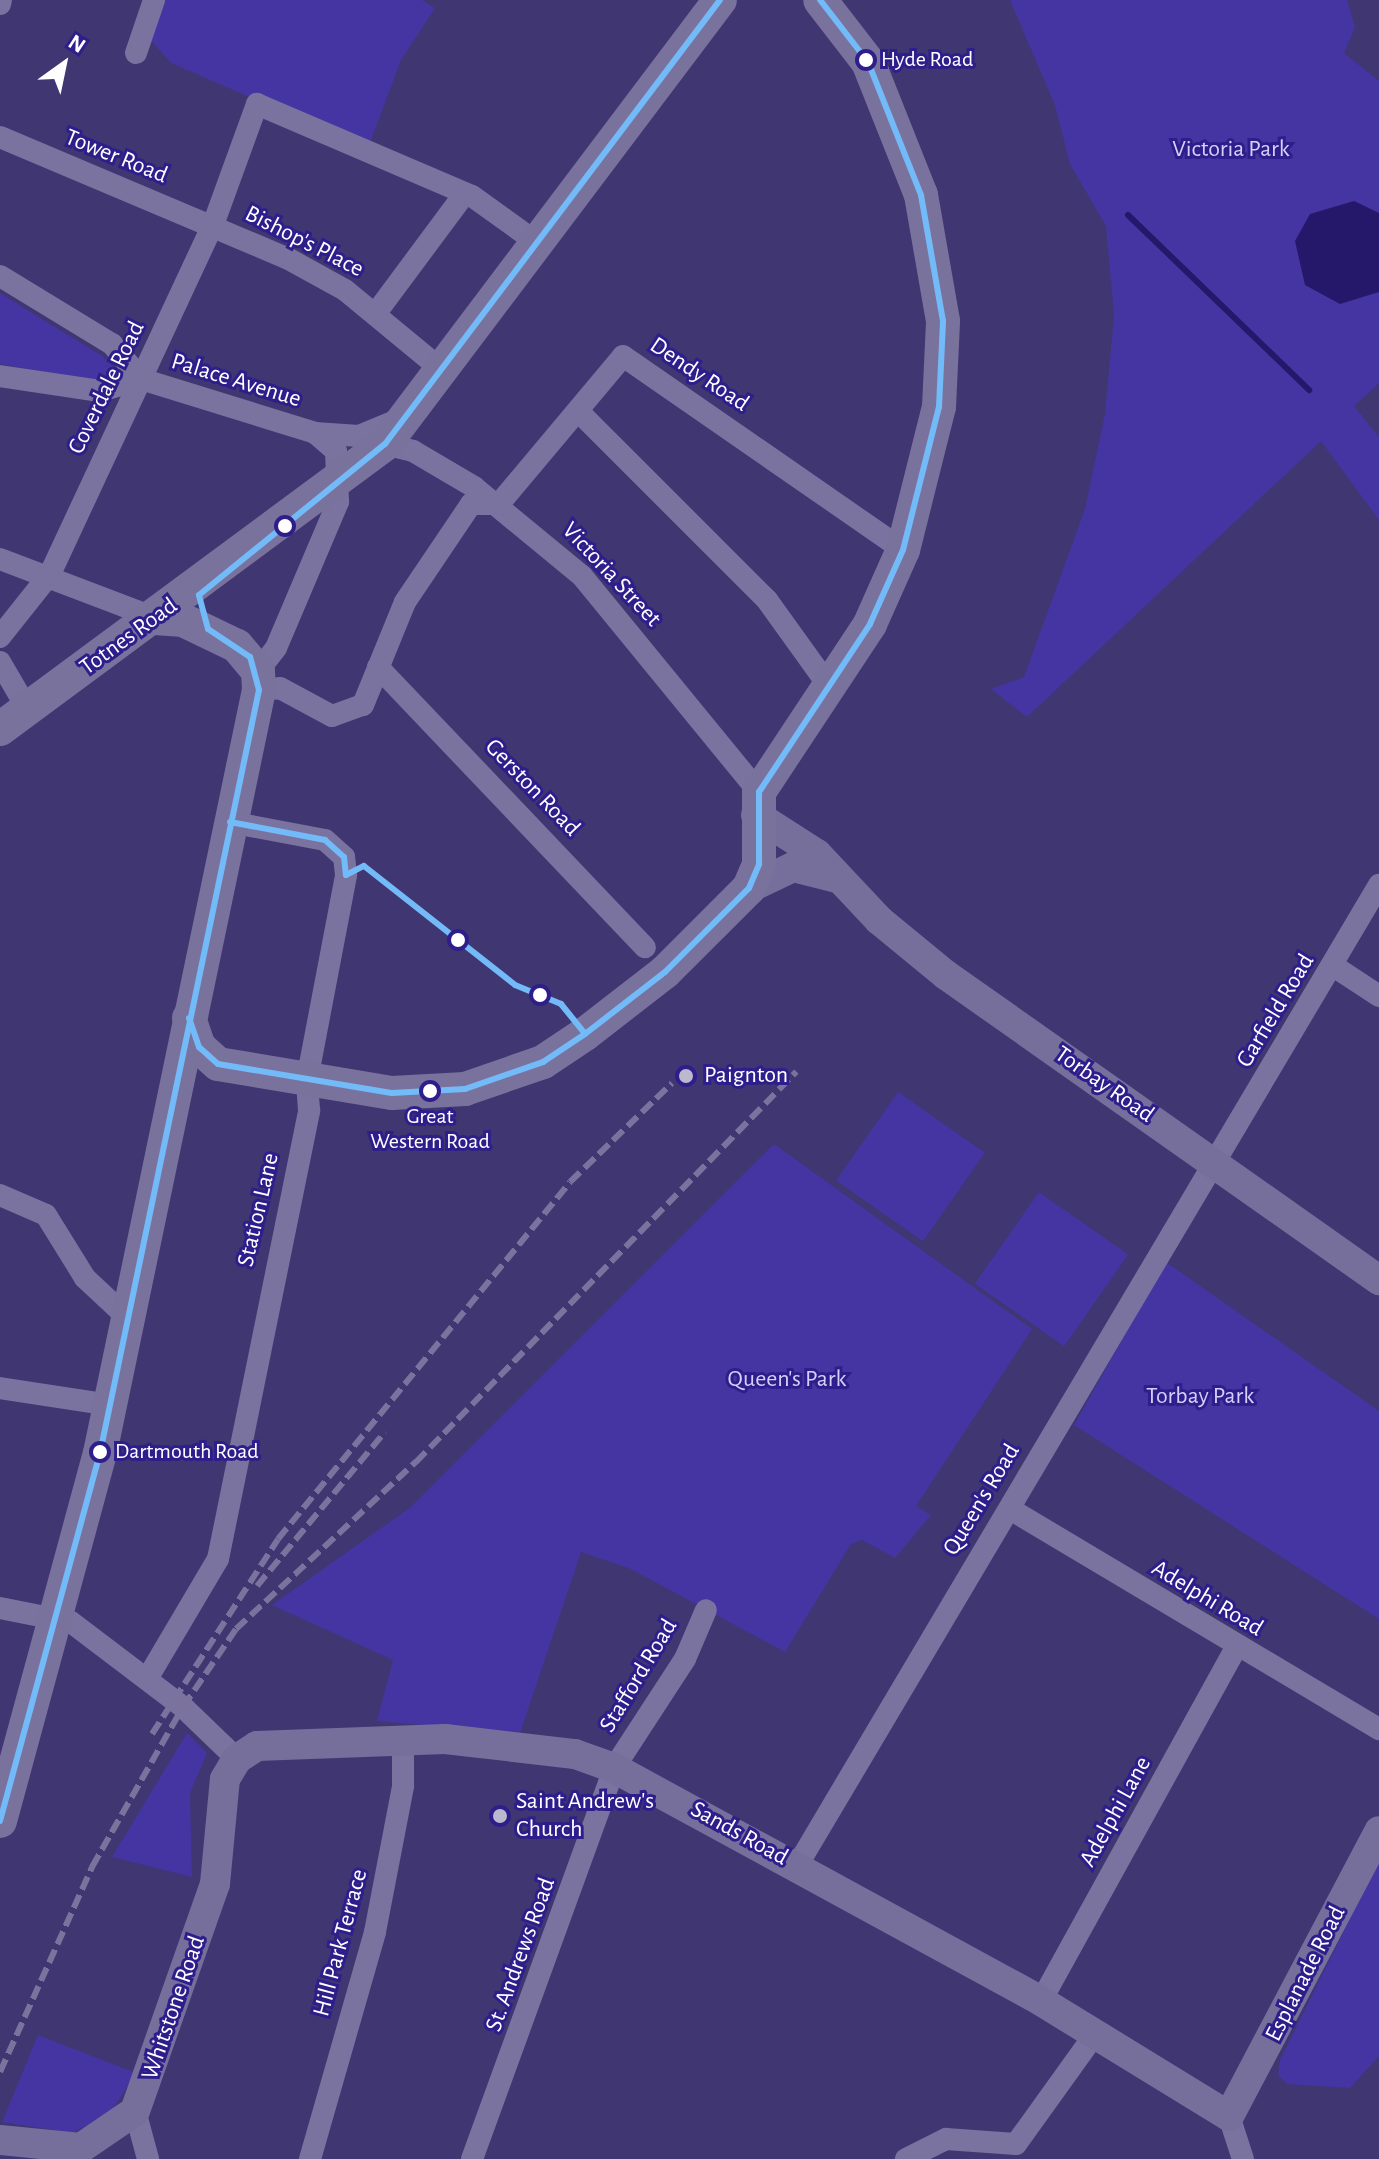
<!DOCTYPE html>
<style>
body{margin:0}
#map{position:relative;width:1379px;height:2159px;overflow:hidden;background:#403672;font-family:"Alegreya Sans",sans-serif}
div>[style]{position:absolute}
.green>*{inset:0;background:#4435a2;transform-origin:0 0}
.water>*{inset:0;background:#25176a}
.stream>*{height:6px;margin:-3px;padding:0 3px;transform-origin:3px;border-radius:3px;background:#25176a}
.street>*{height:22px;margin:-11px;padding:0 11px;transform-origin:11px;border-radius:11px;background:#7a729f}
.secondary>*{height:30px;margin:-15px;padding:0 15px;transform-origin:15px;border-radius:15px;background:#766f9c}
.primary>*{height:34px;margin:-17px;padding:0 17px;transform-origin:17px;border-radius:17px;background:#79729d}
.rail>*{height:6px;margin-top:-3px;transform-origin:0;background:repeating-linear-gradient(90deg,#7b739d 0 14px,transparent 0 20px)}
.bus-1>*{height:6px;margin:-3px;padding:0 3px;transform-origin:3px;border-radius:3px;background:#73baf8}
.dots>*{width:22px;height:22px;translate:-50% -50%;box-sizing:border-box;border:4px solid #2e1e8b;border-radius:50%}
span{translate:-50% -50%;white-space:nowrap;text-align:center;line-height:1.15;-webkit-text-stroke:6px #2e1e8b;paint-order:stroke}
.bus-label{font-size:22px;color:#fff}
.left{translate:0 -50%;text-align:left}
.park-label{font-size:24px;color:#d5cff9}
.street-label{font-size:24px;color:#fff}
.poi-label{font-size:24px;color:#fff}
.north{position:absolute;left:24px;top:24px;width:80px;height:80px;-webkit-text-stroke:6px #2e1e8b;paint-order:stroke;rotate:33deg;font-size:22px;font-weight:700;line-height:32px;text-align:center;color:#fff}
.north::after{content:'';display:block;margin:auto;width:28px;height:36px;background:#fff;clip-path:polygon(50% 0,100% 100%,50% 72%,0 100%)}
</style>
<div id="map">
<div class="green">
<div style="clip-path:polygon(161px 0,422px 0,435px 8px,401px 60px,368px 148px,171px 63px,149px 38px)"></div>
<div style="clip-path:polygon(1010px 0,1347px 0,1355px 27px,1344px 53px,1379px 81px,1379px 383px,1354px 406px,1379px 437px,1379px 520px,1321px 441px,1027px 717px,991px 689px,1024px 677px,1085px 509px,1105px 414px,1114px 315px,1106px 226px,1070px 164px,1055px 105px)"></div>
<div style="clip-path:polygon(0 293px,102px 356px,121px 374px,90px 380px,0 364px)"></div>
<div style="left:898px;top:1092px;width:106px;height:108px;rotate:35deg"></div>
<div style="clip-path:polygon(774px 1144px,1032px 1329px,916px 1506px,931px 1515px,895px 1558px,862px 1540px,851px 1544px,785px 1652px,631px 1569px,581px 1552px,520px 1733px,377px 1721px,393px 1660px,272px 1605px,411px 1507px)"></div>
<div style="left:1039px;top:1192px;width:109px;height:112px;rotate:35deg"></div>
<div style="clip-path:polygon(1166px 1262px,1379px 1411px,1379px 1619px,1074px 1425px)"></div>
<div style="clip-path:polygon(187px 1733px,207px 1753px,190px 1793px,192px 1877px,112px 1857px)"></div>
<div style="clip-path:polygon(1379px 1860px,1379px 2056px,1350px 2088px,1287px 2084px,1278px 2075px,1280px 2060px)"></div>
<div style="clip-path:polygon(38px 2035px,136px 2073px,111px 2112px,73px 2133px,2px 2122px)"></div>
</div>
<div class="water">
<div style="clip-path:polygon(1354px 201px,1379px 213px,1379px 292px,1340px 304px,1305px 285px,1295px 241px,1310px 214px)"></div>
</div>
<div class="stream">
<div style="left:1128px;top:215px;width:252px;rotate:44deg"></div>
</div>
<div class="street">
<div style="left:0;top:4px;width:4px;rotate:-76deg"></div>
<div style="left:136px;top:53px;width:56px;rotate:-71.2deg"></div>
<div style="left:0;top:137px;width:311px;rotate:22.9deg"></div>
<div style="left:287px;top:258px;width:66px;rotate:28.9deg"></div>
<div style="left:345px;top:290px;width:126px;rotate:39.5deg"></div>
<div style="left:0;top:276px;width:131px;rotate:31.3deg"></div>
<div style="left:112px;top:344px;width:45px;rotate:50.4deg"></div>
<div style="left:141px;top:379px;width:43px;rotate:163.7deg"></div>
<div style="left:100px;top:391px;width:101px;rotate:-171.5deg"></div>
<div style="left:376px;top:313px;width:144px;rotate:-53.4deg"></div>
<div style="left:141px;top:379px;width:182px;rotate:17.2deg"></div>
<div style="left:315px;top:433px;width:44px;rotate:3.9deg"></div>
<div style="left:359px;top:436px;width:44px;rotate:-22.5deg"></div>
<div style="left:578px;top:411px;width:267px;rotate:45deg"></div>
<div style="left:767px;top:600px;width:105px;rotate:54.3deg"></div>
<div style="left:385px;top:444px;width:29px;rotate:14deg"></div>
<div style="left:413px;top:451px;width:71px;rotate:30.5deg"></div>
<div style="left:474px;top:487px;width:140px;rotate:39.5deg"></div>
<div style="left:582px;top:576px;width:279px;rotate:50.7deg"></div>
<div style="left:0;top:559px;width:166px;rotate:20.8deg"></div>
<div style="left:0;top:637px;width:80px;rotate:-51.6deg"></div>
<div style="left:50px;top:574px;width:385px;rotate:-65deg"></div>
<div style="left:213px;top:225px;width:129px;rotate:-70deg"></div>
<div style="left:257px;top:104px;width:234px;rotate:23.2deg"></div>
<div style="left:472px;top:196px;width:79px;rotate:35.7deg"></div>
<div style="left:0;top:662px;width:56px;rotate:59.7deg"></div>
<div style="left:378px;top:667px;width:387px;rotate:46.4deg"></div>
<div style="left:258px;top:671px;width:29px;rotate:-52deg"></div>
<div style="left:276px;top:648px;width:159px;rotate:-67deg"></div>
<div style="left:338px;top:502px;width:51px;rotate:-92.2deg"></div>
<div style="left:336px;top:451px;width:28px;rotate:-139deg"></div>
<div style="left:259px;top:690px;width:21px;rotate:-5deg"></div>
<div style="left:280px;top:688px;width:59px;rotate:28.3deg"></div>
<div style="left:332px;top:716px;width:33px;rotate:-20deg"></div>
<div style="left:363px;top:705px;width:111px;rotate:-67.8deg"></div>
<div style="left:405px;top:602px;width:118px;rotate:-56deg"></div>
<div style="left:471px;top:504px;width:28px"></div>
<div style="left:499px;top:504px;width:193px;rotate:-50deg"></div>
<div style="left:623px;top:356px;width:341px;rotate:34.7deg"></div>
<div style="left:1335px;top:967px;width:53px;rotate:33.4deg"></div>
<div style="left:0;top:1195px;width:50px;rotate:23.5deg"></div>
<div style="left:46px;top:1215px;width:74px;rotate:58.2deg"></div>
<div style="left:85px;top:1278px;width:60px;rotate:43deg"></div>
<div style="left:0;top:1388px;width:111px;rotate:8.8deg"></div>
<div style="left:1010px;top:1509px;width:430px;rotate:30.8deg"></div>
<div style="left:0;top:1608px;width:72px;rotate:11.2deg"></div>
<div style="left:71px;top:1622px;width:141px;rotate:37.2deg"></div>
<div style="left:183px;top:1707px;width:75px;rotate:43.9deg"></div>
<div style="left:147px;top:1679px;width:139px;rotate:-59.4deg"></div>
<div style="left:218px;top:1559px;width:458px;rotate:-78.5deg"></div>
<div style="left:309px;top:1110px;width:30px;rotate:-94deg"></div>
<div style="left:307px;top:1080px;width:209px;rotate:-79.2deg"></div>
<div style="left:346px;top:875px;width:18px;rotate:-96deg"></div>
<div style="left:344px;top:857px;width:25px;rotate:-138deg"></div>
<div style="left:325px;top:840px;width:97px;rotate:-169.3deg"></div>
<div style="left:797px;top:1866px;width:1141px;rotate:-59.32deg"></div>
<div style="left:1041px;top:2001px;width:403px;rotate:-61.1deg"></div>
<div style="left:135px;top:2111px;width:50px;rotate:74.8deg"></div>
<div style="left:1229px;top:2116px;width:45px;rotate:72deg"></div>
<div style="left:310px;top:2159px;width:236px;rotate:-74deg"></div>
<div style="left:375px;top:1932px;width:149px;rotate:-79.1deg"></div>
<div style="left:403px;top:1786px;width:48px;rotate:-90deg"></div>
<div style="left:472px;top:2159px;width:416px;rotate:-70deg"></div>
<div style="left:614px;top:1768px;width:130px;rotate:-56.9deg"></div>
<div style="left:685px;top:1659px;width:53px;rotate:-66.8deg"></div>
<div style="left:906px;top:2159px;width:45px;rotate:-26.6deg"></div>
<div style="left:946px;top:2139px;width:70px;rotate:4.1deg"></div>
<div style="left:1016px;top:2144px;width:135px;rotate:-54.3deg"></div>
</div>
<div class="secondary">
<div style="left:756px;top:815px;width:72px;rotate:32.6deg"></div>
<div style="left:817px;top:854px;width:91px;rotate:46.8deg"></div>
<div style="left:879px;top:920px;width:87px;rotate:39.4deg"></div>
<div style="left:946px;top:975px;width:530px;rotate:35.16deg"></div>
<div style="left:749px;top:888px;width:49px;rotate:-25.5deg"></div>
<div style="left:793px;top:867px;width:45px;rotate:14deg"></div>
<div style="left:0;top:2140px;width:81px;rotate:5.6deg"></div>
<div style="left:81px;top:2148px;width:65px;rotate:-34.4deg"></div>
<div style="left:135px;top:2111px;width:241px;rotate:-70.6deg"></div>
<div style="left:215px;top:1884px;width:105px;rotate:-84.6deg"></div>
<div style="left:225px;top:1779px;width:23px;rotate:-59deg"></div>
<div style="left:237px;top:1759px;width:24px;rotate:-33deg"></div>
<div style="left:257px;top:1746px;width:188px;rotate:-2.1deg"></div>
<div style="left:445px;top:1739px;width:131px;rotate:6.6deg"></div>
<div style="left:575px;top:1754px;width:41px;rotate:19.7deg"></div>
<div style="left:614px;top:1768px;width:486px;rotate:28.6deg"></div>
<div style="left:1041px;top:2001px;width:220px;rotate:31.5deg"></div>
<div style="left:1229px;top:2116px;width:322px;rotate:-62.2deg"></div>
</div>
<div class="primary">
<div style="left:0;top:729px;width:479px;rotate:-36.5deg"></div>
<div style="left:385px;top:444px;width:556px;rotate:-52.97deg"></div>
<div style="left:189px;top:1018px;width:31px;rotate:71deg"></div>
<div style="left:199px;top:1047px;width:25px;rotate:42deg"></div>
<div style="left:218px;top:1064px;width:176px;rotate:9.5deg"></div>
<div style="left:392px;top:1093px;width:73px;rotate:-3.1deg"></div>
<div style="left:465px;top:1089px;width:83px;rotate:-19.1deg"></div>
<div style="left:543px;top:1062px;width:50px;rotate:-33.7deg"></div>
<div style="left:585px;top:1034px;width:101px;rotate:-37.8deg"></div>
<div style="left:665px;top:972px;width:119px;rotate:-45deg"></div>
<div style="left:749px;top:888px;width:26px;rotate:-67deg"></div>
<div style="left:759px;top:864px;width:72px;rotate:-90deg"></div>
<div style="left:759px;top:792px;width:201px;rotate:-56.5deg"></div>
<div style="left:870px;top:624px;width:81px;rotate:-66deg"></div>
<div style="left:903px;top:550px;width:147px;rotate:-75.9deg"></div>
<div style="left:939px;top:407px;width:86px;rotate:-87.3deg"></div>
<div style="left:943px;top:321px;width:128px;rotate:-99.9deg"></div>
<div style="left:921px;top:195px;width:143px;rotate:-111.7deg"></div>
<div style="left:868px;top:62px;width:78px;rotate:-127.7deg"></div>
<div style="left:0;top:1821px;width:381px;rotate:-74.8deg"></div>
<div style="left:100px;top:1453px;width:779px;rotate:-78.23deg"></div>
<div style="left:259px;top:690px;width:19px;rotate:-93deg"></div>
<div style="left:258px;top:671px;width:33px;rotate:-130deg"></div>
<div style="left:237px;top:646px;width:60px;rotate:-154.3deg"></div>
<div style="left:183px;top:620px;width:28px;rotate:-176deg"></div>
</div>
<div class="rail">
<div style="left:257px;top:1586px;width:200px;rotate:-50.3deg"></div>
<div style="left:152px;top:1734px;width:232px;rotate:-57.1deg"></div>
<div style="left:278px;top:1539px;width:461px;rotate:-50.7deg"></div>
<div style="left:570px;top:1182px;width:142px;rotate:-44.1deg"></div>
<div style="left:0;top:2072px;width:225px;rotate:-65.8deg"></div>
<div style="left:92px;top:1867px;width:184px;rotate:-60.4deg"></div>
<div style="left:183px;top:1707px;width:94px;rotate:-55.8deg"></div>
<div style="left:236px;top:1629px;width:246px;rotate:-42.9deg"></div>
<div style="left:416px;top:1462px;width:545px;rotate:-45.74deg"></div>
</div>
<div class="bus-1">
<div style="left:230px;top:822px;width:97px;rotate:10.7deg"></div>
<div style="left:325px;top:840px;width:25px;rotate:42deg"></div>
<div style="left:344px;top:857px;width:18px;rotate:84deg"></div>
<div style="left:346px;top:875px;width:20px;rotate:-27deg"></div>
<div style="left:364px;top:866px;width:192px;rotate:38.2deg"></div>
<div style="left:515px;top:985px;width:50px;rotate:22.4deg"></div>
<div style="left:561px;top:1004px;width:38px;rotate:51deg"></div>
<div style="left:189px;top:1018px;width:31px;rotate:71deg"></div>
<div style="left:199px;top:1047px;width:25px;rotate:42deg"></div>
<div style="left:218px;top:1064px;width:176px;rotate:9.5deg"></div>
<div style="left:392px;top:1093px;width:73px;rotate:-3.1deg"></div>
<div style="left:465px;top:1089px;width:83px;rotate:-19.1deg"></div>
<div style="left:543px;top:1062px;width:50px;rotate:-33.7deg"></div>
<div style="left:585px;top:1034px;width:101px;rotate:-37.8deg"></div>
<div style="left:665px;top:972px;width:119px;rotate:-45deg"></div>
<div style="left:749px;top:888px;width:26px;rotate:-67deg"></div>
<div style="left:759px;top:864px;width:72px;rotate:-90deg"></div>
<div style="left:759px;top:792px;width:201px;rotate:-56.5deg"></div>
<div style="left:870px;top:624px;width:81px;rotate:-66deg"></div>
<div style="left:903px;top:550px;width:147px;rotate:-75.9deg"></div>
<div style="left:939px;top:407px;width:86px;rotate:-87.3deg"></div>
<div style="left:943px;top:321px;width:128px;rotate:-99.9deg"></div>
<div style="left:921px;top:195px;width:143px;rotate:-111.7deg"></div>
<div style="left:868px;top:62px;width:78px;rotate:-127.7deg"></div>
<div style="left:0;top:1821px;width:381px;rotate:-74.8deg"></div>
<div style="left:100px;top:1453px;width:779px;rotate:-78.23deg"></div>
<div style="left:259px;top:690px;width:34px;rotate:-105deg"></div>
<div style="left:250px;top:657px;width:50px;rotate:-146.3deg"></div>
<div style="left:208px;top:629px;width:35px;rotate:-105deg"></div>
<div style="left:199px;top:595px;width:240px;rotate:-39.1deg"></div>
<div style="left:385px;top:444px;width:556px;rotate:-52.97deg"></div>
</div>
<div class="dots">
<div style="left:866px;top:60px;background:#fff"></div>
<div style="left:285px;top:526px;background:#fff"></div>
<div style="left:458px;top:940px;background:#fff"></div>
<div style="left:540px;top:995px;background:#fff"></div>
<div style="left:686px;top:1076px;background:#bcb9ce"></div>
<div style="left:430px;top:1091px;background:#fff"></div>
<div style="left:100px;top:1452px;background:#fff"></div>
<div style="left:500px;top:1816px;background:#bcb9ce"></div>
</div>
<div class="bus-label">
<span class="left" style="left:881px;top:60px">Hyde Road</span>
<span style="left:430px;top:1129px">Great<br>Western Road</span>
<span class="left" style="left:115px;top:1452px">Dartmouth Road</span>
</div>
<div class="park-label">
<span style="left:1231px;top:150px">Victoria Park</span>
<span style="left:787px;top:1380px">Queen's Park</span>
<span style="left:1200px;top:1397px">Torbay Park</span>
</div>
<div class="street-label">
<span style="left:116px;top:157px;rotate:22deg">Tower Road</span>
<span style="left:304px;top:242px;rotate:27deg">Bishop's Place</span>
<span style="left:699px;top:375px;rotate:34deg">Dendy Road</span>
<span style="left:236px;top:381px;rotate:17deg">Palace Avenue</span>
<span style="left:107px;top:388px;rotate:-64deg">Coverdale Road</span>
<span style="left:611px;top:575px;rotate:47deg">Victoria Street</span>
<span style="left:129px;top:637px;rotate:-36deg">Totnes Road</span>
<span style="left:532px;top:788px;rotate:46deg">Gerston Road</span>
<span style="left:1276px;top:1011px;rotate:-59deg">Garfield Road</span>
<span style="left:1104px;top:1085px;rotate:35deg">Torbay Road</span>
<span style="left:259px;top:1210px;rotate:-77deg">Station Lane</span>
<span style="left:982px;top:1500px;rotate:-59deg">Queen's Road</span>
<span style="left:1207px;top:1599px;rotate:31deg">Adelphi Road</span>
<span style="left:639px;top:1676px;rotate:-59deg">Stafford Road</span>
<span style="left:1116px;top:1812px;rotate:-61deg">Adelphi Lane</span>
<span style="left:739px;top:1834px;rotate:29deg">Sands Road</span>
<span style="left:341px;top:1943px;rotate:-75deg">Hill Park Terrace</span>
<span style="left:521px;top:1955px;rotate:-70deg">St. Andrews Road</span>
<span style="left:1306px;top:1974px;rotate:-63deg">Esplanade Road</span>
<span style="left:174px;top:2008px;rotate:-71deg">Whitstone Road</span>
</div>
<div class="poi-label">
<span class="left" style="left:704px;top:1076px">Paignton</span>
<span class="left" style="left:516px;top:1816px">Saint Andrew's<br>Church</span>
</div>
<div class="north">N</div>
</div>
